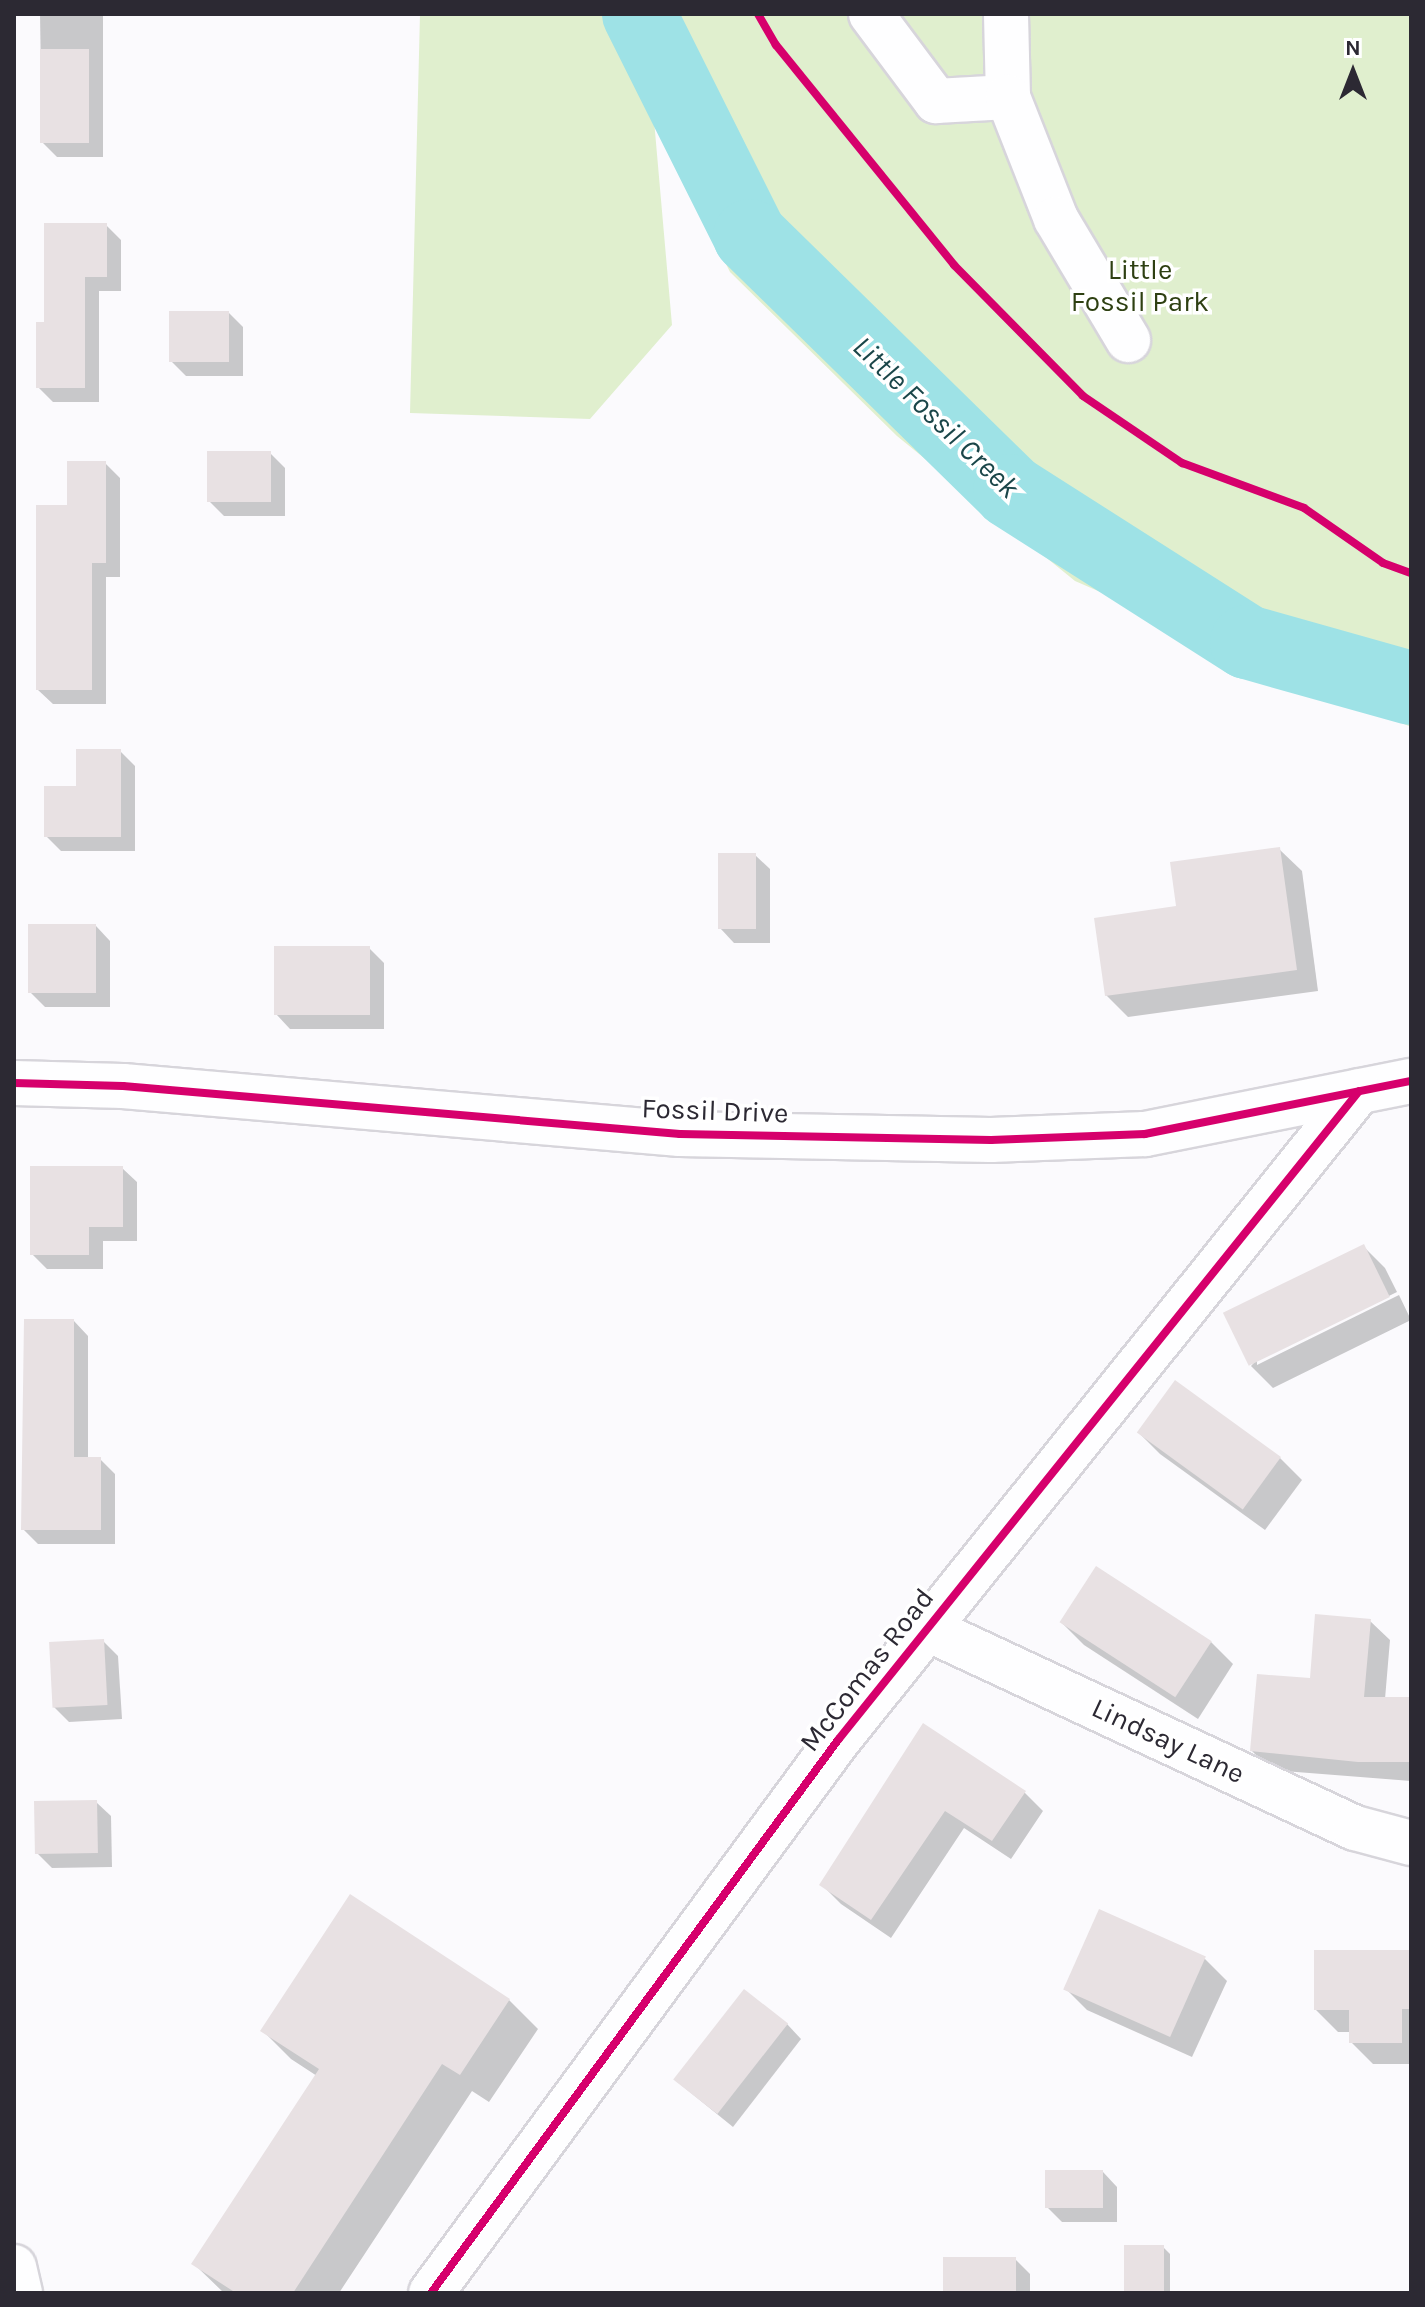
<!DOCTYPE html>
<style>
body{margin:0}
#map{position:relative;width:1425px;height:2307px;overflow:hidden;background:#fbfafd;font-family:Karla,sans-serif}
div>[style]{position:absolute}
.green>*{inset:0;background:#e0efce}
.shadow>*{inset:0;background:#0003}
.river>*{height:74px;margin:-37px;padding:0 37px;transform-origin:37px;border-radius:37px;background:#9ee2e6}
.building>*{inset:0;background:#e8e1e3;transform-origin:0 0}
.roads{filter:drop-shadow(2px 0 #d7d5db) drop-shadow(-2px 0 #d7d5db) drop-shadow(0 2px #d7d5db) drop-shadow(0 -2px #d7d5db)}
.minor>*{height:44px;margin:-22px;padding:0 22px;transform-origin:22px;border-radius:22px;background:#fefeff}
.cycleway>*{height:8px;margin:-4px;padding:0 4px;transform-origin:4px;border-radius:4px;background:#d6006c}
span{translate:-50% -50%;white-space:nowrap;text-align:center;line-height:1.15;-webkit-text-stroke:7px #fff;paint-order:stroke}
.park-label{font-size:28px;color:#2e4012}
.street-label{font-size:28px;color:#2c2933}
.water-label{font-size:30px;color:#1a4649;font-style:italic}
.frame{position:absolute;inset:0;border:16px solid #2c2933;pointer-events:none}
.north{position:absolute;left:1313px;top:32px;width:80px;height:80px;-webkit-text-stroke:6px #fff;paint-order:stroke;rotate:0deg;font-size:22px;font-weight:700;line-height:32px;text-align:center;color:#2c2933}
.north::after{content:'';display:block;margin:auto;width:28px;height:36px;background:#2c2933;clip-path:polygon(50% 0,100% 100%,50% 72%,0 100%)}
</style>
<div id="map">
<div class="green">
<div style="clip-path:polygon(420px 14px,1411px 14px,1411px 727px,1075px 581px,897px 436px,730px 272px,654px 120px,672px 325px,590px 419px,410px 413px)"></div>
</div>
<div class="shadow">
<div style="clip-path:polygon(40px 14px,103px 14px,103px 157px,57px 157px,42px 142px)"></div>
<div style="clip-path:polygon(106px 225px,121px 240px,121px 291px,99px 291px,99px 402px,53px 402px,38px 387px,46px 324px)"></div>
<div style="clip-path:polygon(229px 313px,243px 327px,243px 376px,186px 376px,171px 361px)"></div>
<div style="clip-path:polygon(270px 453px,285px 468px,285px 516px,224px 516px,209px 501px)"></div>
<div style="clip-path:polygon(105px 463px,120px 478px,120px 577px,106px 577px,106px 704px,53px 704px,38px 690px,69px 507px)"></div>
<div style="clip-path:polygon(120px 751px,135px 766px,135px 851px,61px 851px,46px 836px,78px 788px)"></div>
<div style="clip-path:polygon(1279px 849px,1302px 871px,1318px 991px,1128px 1017px,1106px 995px,1179px 908px)"></div>
<div style="clip-path:polygon(755px 855px,770px 869px,770px 943px,734px 943px,720px 928px)"></div>
<div style="clip-path:polygon(96px 926px,110px 941px,110px 1007px,45px 1007px,30px 992px)"></div>
<div style="clip-path:polygon(369px 948px,384px 963px,384px 1029px,290px 1029px,276px 1014px)"></div>
<div style="clip-path:polygon(122px 1168px,137px 1182px,137px 1241px,103px 1241px,103px 1269px,47px 1269px,32px 1254px)"></div>
<div style="clip-path:polygon(1363px 1246px,1385px 1268px,1397px 1292px,1257px 1361px,1257px 1365px,1399px 1295px,1411px 1320px,1273px 1388px,1251px 1366px)"></div>
<div style="clip-path:polygon(74px 1321px,88px 1336px,88px 1459px,100px 1459px,115px 1474px,115px 1544px,38px 1544px,23px 1529px)"></div>
<div style="clip-path:polygon(1138px 1432px,1280px 1458px,1302px 1480px,1265px 1530px,1160px 1454px)"></div>
<div style="clip-path:polygon(1370px 1621px,1390px 1640px,1385px 1699px,1411px 1699px,1411px 1781px,1271px 1770px,1252px 1751px)"></div>
<div style="clip-path:polygon(1062px 1623px,1211px 1642px,1233px 1664px,1198px 1719px,1084px 1645px)"></div>
<div style="clip-path:polygon(104px 1642px,118px 1656px,122px 1719px,69px 1722px,54px 1707px)"></div>
<div style="clip-path:polygon(923px 1725px,1024px 1792px,1043px 1811px,1011px 1859px,964px 1828px,891px 1938px,841px 1904px,822px 1885px)"></div>
<div style="clip-path:polygon(96px 1802px,111px 1816px,112px 1867px,52px 1868px,37px 1853px)"></div>
<div style="clip-path:polygon(1411px 1951px,1411px 2064px,1373px 2064px,1351px 2042px,1351px 2032px,1338px 2032px,1316px 2010px)"></div>
<div style="clip-path:polygon(1205px 1959px,1227px 1981px,1192px 2057px,1087px 2010px,1065px 1988px)"></div>
<div style="clip-path:polygon(509px 2000px,538px 2029px,489px 2102px,472px 2091px,339px 2293px,224px 2293px,194px 2264px,317px 2076px,291px 2059px,263px 2031px)"></div>
<div style="clip-path:polygon(787px 2024px,801px 2039px,733px 2127px,675px 2080px)"></div>
<div style="clip-path:polygon(1103px 2172px,1117px 2187px,1117px 2222px,1062px 2222px,1047px 2207px)"></div>
<div style="clip-path:polygon(1163px 2247px,1170px 2254px,1170px 2293px,1128px 2293px,1126px 2290px)"></div>
<div style="clip-path:polygon(1015px 2259px,1030px 2274px,1030px 2293px,945px 2293px)"></div>
</div>
<div class="river">
<div style="left:639px;top:14px;width:248px;rotate:63.4deg"></div>
<div style="left:750px;top:236px;width:364px;rotate:44.4deg"></div>
<div style="left:1010px;top:491px;width:281px;rotate:32.5deg"></div>
<div style="left:1247px;top:642px;width:170px;rotate:15.7deg"></div>
</div>
<div class="building">
<div style="left:40px;top:49px;width:49px;height:94px"></div>
<div style="clip-path:polygon(44px 223px,107px 223px,107px 277px,85px 277px,85px 388px,36px 388px,36px 322px,44px 322px)"></div>
<div style="left:169px;top:311px;width:60px;height:51px"></div>
<div style="left:207px;top:451px;width:64px;height:51px"></div>
<div style="clip-path:polygon(67px 461px,106px 461px,106px 563px,92px 563px,92px 690px,36px 690px,36px 505px,67px 505px)"></div>
<div style="clip-path:polygon(76px 749px,121px 749px,121px 837px,44px 837px,44px 786px,76px 786px)"></div>
<div style="clip-path:polygon(1280px 847px,1297px 970px,1105px 996px,1094px 918px,1176px 906px,1170px 862px)"></div>
<div style="left:718px;top:853px;width:38px;height:76px"></div>
<div style="left:28px;top:924px;width:68px;height:69px"></div>
<div style="left:274px;top:946px;width:96px;height:69px"></div>
<div style="clip-path:polygon(30px 1166px,123px 1166px,123px 1227px,89px 1227px,89px 1255px,30px 1255px)"></div>
<div style="left:1364px;top:1244px;width:59px;height:157px;rotate:64deg"></div>
<div style="clip-path:polygon(24px 1319px,74px 1319px,74px 1457px,101px 1457px,101px 1530px,21px 1530px)"></div>
<div style="left:1175px;top:1380px;width:131px;height:65px;rotate:36deg"></div>
<div style="left:1096px;top:1566px;width:138px;height:67px;rotate:33deg"></div>
<div style="clip-path:polygon(1315px 1614px,1371px 1619px,1364px 1697px,1411px 1697px,1411px 1762px,1358px 1762px,1250px 1751px,1257px 1674px,1310px 1678px)"></div>
<div style="left:104px;top:1639px;width:66px;height:55px;rotate:87deg"></div>
<div style="clip-path:polygon(923px 1723px,1026px 1791px,992px 1841px,945px 1811px,871px 1920px,819px 1885px)"></div>
<div style="left:97px;top:1800px;width:53px;height:63px;rotate:89deg"></div>
<div style="clip-path:polygon(350px 1894px,510px 1999px,460px 2075px,442px 2064px,293px 2293px,236px 2293px,191px 2264px,319px 2069px,260px 2031px)"></div>
<div style="left:1099px;top:1909px;width:117px;height:88px;rotate:24deg"></div>
<div style="clip-path:polygon(1314px 1950px,1411px 1950px,1411px 2009px,1402px 2009px,1402px 2043px,1349px 2043px,1349px 2010px,1314px 2010px)"></div>
<div style="left:744px;top:1989px;width:56px;height:115px;rotate:38deg"></div>
<div style="left:1045px;top:2170px;width:58px;height:38px"></div>
<div style="left:1124px;top:2245px;width:40px;height:46px"></div>
<div style="left:943px;top:2257px;width:73px;height:36px"></div>
</div>
<div class="roads">
<div class="minor">
<div style="left:871px;top:14px;width:109px;rotate:53.2deg"></div>
<div style="left:936px;top:101px;width:72px;rotate:-3.2deg"></div>
<div style="left:1008px;top:97px;width:83px;rotate:-91.4deg"></div>
<div style="left:1008px;top:97px;width:131px;rotate:68.5deg"></div>
<div style="left:1056px;top:219px;width:141px;rotate:59.2deg"></div>
<div style="left:14px;top:1083px;width:109px;rotate:1.6deg"></div>
<div style="left:123px;top:1086px;width:559px;rotate:4.93deg"></div>
<div style="left:680px;top:1134px;width:311px;rotate:1.1deg"></div>
<div style="left:991px;top:1140px;width:154px;rotate:-2.2deg"></div>
<div style="left:1145px;top:1134px;width:271px;rotate:-11.3deg"></div>
<div style="left:928px;top:1629px;width:471px;rotate:25deg"></div>
<div style="left:1355px;top:1828px;width:58px;rotate:15deg"></div>
<div style="left:14px;top:2267px;width:27px;rotate:77deg"></div>
<div style="left:431px;top:2293px;width:687px;rotate:-53.65deg"></div>
<div style="left:838px;top:1740px;width:832px;rotate:-51.24deg"></div>
</div>
</div>
<div class="cycleway">
<div style="left:758px;top:14px;width:36px;rotate:60deg"></div>
<div style="left:776px;top:45px;width:283px;rotate:51deg"></div>
<div style="left:954px;top:265px;width:184px;rotate:45.4deg"></div>
<div style="left:1083px;top:396px;width:120px;rotate:34.1deg"></div>
<div style="left:1182px;top:463px;width:130px;rotate:20.2deg"></div>
<div style="left:1304px;top:508px;width:96px;rotate:34.8deg"></div>
<div style="left:1383px;top:563px;width:30px;rotate:20deg"></div>
<div style="left:14px;top:1083px;width:109px;rotate:1.6deg"></div>
<div style="left:123px;top:1086px;width:559px;rotate:4.93deg"></div>
<div style="left:680px;top:1134px;width:311px;rotate:1.1deg"></div>
<div style="left:991px;top:1140px;width:154px;rotate:-2.2deg"></div>
<div style="left:1145px;top:1134px;width:271px;rotate:-11.3deg"></div>
<div style="left:431px;top:2293px;width:687px;rotate:-53.65deg"></div>
<div style="left:838px;top:1740px;width:832px;rotate:-51.24deg"></div>
</div>
<div class="park-label">
<span style="left:1140px;top:286px">Little<br>Fossil Park</span>
</div>
<div class="street-label">
<span style="left:715px;top:1111px;rotate:2deg">Fossil Drive</span>
<span style="left:867px;top:1670px;rotate:-52deg">McComas Road</span>
<span style="left:1168px;top:1741px;rotate:25deg">Lindsay Lane</span>
</div>
<div class="water-label">
<span style="left:936px;top:417px;rotate:44deg">Little Fossil Creek</span>
</div>
<div class="frame"></div>
<div class="north">N</div>
</div>
